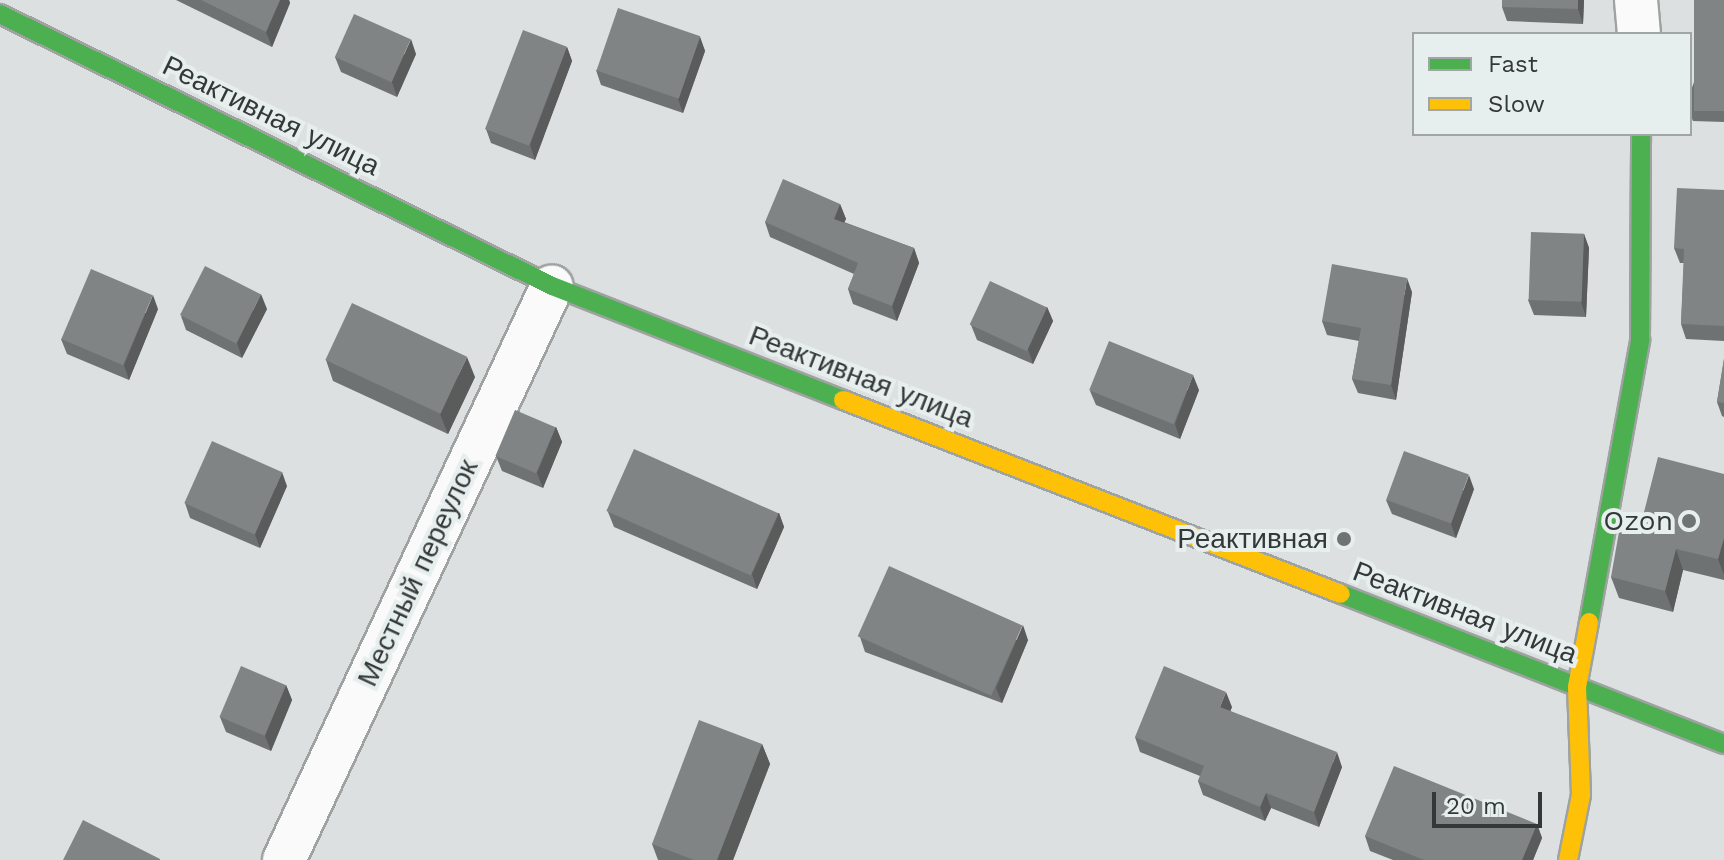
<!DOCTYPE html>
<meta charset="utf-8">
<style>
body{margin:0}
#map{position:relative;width:1724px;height:860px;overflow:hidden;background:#dce0e0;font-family:"Work Sans",sans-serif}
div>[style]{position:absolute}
.roads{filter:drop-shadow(2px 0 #9ea2a1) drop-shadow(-2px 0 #9ea2a1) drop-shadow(0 2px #9ea2a1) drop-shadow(0 -2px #9ea2a1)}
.street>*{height:42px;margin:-21px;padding:0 21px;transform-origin:21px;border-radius:21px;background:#fafafa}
.fast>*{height:18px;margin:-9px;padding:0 9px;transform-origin:9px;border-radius:9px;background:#4caf50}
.slow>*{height:18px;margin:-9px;padding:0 9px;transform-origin:9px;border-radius:9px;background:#ffc107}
.wall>*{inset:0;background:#6f7272}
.shaded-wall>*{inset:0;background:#5a5c5c}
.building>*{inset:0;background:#818484;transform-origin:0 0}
.dots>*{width:22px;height:22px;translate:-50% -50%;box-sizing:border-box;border:4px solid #e7efee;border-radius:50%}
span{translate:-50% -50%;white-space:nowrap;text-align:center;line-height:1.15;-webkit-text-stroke:8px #e7efee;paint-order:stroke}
.street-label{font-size:28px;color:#353838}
.poi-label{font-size:28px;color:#353838}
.right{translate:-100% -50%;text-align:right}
.legend{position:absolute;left:1412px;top:32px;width:280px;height:104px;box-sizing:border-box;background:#e7efee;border:2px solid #a0a6a5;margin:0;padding:10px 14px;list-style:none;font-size:24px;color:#353838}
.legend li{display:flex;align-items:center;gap:16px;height:40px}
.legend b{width:40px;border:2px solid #a0a6a5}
.scale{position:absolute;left:1432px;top:792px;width:110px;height:36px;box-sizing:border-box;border:4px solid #353838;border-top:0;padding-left:10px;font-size:24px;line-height:28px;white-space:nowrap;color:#353838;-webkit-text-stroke:6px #e7efee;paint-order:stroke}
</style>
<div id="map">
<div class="roads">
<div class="street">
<div style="left:1636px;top:0;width:34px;rotate:85deg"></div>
<div style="left:284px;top:860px;width:633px;rotate:-64.97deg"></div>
</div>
<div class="fast">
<div style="left:0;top:14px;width:615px;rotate:26.23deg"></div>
<div style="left:552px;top:286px;width:313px;rotate:21.4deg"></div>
<div style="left:1341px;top:594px;width:411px;rotate:21.4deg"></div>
<div style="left:1589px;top:622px;width:287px;rotate:-79.7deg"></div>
<div style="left:1640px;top:340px;width:206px;rotate:-89.7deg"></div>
</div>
<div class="slow">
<div style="left:843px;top:400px;width:534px;rotate:21.28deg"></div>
<div style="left:1568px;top:860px;width:66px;rotate:-78.7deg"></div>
<div style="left:1581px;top:795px;width:108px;rotate:-92.1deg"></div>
<div style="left:1577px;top:687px;width:66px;rotate:-79.5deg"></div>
</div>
</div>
<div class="wall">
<div style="clip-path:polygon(176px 0,289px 0,290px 3px,272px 47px)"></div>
<div style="clip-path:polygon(1584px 0,1583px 24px,1507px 21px,1502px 7px)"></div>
<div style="clip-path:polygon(1724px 0,1724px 122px,1693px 121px,1690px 114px,1690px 93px)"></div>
<div style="clip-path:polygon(700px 37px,705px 51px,683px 113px,601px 85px,596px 70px)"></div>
<div style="clip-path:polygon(567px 47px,572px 61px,535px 160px,491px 143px,486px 129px)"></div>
<div style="clip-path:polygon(416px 54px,397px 97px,341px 72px,335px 57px)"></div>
<div style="clip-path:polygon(1724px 190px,1724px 341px,1686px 339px,1681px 324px,1684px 263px,1680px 263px,1674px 248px)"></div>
<div style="clip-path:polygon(840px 204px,846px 219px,844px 222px,914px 248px,919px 263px,897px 321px,853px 304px,848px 289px,854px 274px,770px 237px,765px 222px)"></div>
<div style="clip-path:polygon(1584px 234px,1589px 248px,1586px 317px,1534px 315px,1528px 300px)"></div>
<div style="clip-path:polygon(1412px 292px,1396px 400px,1358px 393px,1352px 379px,1359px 341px,1327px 335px,1322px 321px)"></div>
<div style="clip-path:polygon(1047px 307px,1053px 321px,1033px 364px,977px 340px,971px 325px)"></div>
<div style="clip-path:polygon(158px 309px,129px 380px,67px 354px,61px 339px)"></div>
<div style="clip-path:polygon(267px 309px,242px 358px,186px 330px,181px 316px)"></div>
<div style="clip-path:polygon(1724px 359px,1724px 417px,1722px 416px,1717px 402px)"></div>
<div style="clip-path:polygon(326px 360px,475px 377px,448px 434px,333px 381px)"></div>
<div style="clip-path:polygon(1199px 390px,1180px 439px,1096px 405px,1090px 391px)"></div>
<div style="clip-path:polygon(556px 427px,562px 442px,543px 488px,502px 471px,496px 456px)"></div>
<div style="clip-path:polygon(1724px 474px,1724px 580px,1683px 570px,1673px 612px,1619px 598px,1611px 577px,1642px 520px)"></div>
<div style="clip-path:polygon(287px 486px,260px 548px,190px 518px,185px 503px)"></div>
<div style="clip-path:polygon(1474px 489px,1456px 538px,1392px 514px,1386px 500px)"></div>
<div style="clip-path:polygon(608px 512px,779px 513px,784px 527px,757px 589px,614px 527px)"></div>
<div style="clip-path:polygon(860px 637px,1028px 640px,1002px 703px,865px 652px)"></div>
<div style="clip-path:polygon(286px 685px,292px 700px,271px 751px,226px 732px,220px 717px)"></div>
<div style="clip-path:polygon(1232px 707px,1230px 711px,1342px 767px,1319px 827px,1271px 808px,1265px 821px,1203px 795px,1198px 781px,1200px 776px,1140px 752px,1135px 737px)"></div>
<div style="clip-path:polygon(762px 744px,770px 764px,733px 860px,658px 860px,652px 844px)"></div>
<div style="clip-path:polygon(1537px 824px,1542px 838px,1533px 860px,1393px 860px,1370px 851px,1365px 836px)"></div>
</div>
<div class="shaded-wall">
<div style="clip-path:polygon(280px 0,289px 0,290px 3px,272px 47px,266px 32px)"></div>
<div style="clip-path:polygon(1578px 0,1584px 0,1583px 24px,1578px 9px)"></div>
<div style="clip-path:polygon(700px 37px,705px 51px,683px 113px,678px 99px)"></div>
<div style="clip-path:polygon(411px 39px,416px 54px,397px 97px,392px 82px)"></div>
<div style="clip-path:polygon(567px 47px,572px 61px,535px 160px,530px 145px)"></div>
<div style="clip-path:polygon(840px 204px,846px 219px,839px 233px,834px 219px)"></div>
<div style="clip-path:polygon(1584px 234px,1589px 248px,1586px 317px,1581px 302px)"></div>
<div style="clip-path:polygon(914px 248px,919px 263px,897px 321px,892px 306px)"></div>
<div style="clip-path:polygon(1407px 278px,1412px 292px,1396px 400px,1391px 385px)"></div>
<div style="clip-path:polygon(261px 294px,267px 309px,242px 358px,237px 343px)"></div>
<div style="clip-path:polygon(153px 295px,158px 309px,129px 380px,124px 365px)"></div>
<div style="clip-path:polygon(1047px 307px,1053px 321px,1033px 364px,1028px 349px)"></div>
<div style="clip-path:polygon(467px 357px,475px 377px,448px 434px,440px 414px)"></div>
<div style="clip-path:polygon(1193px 375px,1199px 390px,1180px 439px,1175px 424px)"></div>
<div style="clip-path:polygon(556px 427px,562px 442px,543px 488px,537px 473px)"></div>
<div style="clip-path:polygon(282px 472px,287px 486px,260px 548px,255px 534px)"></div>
<div style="clip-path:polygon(1469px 475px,1474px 489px,1456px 538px,1451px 524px)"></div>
<div style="clip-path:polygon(779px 513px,784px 527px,757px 589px,752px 574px)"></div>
<div style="clip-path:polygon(1724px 538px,1724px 575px,1718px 559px)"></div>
<div style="clip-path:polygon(1676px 549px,1683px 570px,1673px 612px,1665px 591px)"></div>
<div style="clip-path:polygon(1023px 625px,1028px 640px,1002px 703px,996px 688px)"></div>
<div style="clip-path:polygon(286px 685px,292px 700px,271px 751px,265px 736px)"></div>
<div style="clip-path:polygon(1226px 692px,1232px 707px,1226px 722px,1220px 707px)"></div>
<div style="clip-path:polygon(762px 744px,770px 764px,733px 860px,717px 860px)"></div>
<div style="clip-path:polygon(1337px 752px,1342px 767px,1319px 827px,1314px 812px)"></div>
<div style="clip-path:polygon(1266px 793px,1271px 808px,1265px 821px,1260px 807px)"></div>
<div style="clip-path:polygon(1537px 824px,1542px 838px,1533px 860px,1522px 860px)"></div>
</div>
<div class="building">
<div style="clip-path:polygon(201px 0,280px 0,266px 32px)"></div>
<div style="clip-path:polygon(1502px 0,1578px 0,1578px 9px,1502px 7px)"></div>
<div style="left:1694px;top:0;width:30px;height:111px"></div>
<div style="left:618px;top:8px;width:87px;height:66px;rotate:19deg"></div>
<div style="left:354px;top:14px;width:62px;height:47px;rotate:24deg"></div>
<div style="left:523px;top:30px;width:47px;height:106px;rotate:21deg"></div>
<div style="clip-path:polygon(783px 179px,840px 204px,834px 219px,914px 248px,892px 306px,848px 289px,858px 263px,765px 222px)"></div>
<div style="clip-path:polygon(1677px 188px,1724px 190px,1724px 326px,1681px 324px,1684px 249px,1674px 248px)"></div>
<div style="left:1531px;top:232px;width:53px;height:68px;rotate:2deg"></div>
<div style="clip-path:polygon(1332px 264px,1407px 278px,1391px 385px,1352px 379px,1361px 328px,1322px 321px)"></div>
<div style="left:205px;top:266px;width:63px;height:55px;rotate:27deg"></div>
<div style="left:91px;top:269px;width:67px;height:76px;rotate:23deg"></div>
<div style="left:990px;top:281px;width:63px;height:48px;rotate:25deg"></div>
<div style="left:352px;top:303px;width:127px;height:63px;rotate:25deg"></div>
<div style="left:1109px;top:341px;width:91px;height:53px;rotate:22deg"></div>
<div style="clip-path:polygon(1724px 359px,1724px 403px,1717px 402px)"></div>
<div style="left:515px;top:410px;width:44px;height:50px;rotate:23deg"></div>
<div style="left:212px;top:441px;width:77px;height:68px;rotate:24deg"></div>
<div style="left:634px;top:449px;width:158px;height:68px;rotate:24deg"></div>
<div style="left:1404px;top:451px;width:69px;height:52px;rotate:20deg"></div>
<div style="clip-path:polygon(1658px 457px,1724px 474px,1724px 538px,1718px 559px,1676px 549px,1665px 591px,1611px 577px,1622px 515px,1642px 520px)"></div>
<div style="left:889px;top:566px;width:146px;height:77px;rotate:24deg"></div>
<div style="left:241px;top:666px;width:49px;height:55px;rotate:23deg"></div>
<div style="clip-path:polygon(1164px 666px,1226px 692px,1220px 707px,1337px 752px,1314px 812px,1266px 793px,1260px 807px,1198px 781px,1204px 766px,1135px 737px)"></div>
<div style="clip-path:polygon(699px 720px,762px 744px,717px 860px,694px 860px,652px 844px)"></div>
<div style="clip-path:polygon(1394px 766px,1537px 824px,1522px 860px,1424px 860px,1365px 836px)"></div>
<div style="clip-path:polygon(83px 820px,160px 859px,160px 860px,63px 860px)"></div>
</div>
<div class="dots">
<div style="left:1689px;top:521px;background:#6f7373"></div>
<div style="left:1344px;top:539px;background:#6f7373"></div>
</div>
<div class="street-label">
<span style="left:271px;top:116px;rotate:26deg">Реактивная улица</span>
<span style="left:861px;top:377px;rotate:21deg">Реактивная улица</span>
<span style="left:418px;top:573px;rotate:-65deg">Местный переулок</span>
<span style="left:1465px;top:613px;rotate:21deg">Реактивная улица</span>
</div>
<div class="poi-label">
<span class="right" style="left:1673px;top:521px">Ozon</span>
<span class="right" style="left:1328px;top:539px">Реактивная</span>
</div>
<ul class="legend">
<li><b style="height:10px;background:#4caf50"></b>Fast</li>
<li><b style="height:10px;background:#ffc107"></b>Slow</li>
</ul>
<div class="scale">20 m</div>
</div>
